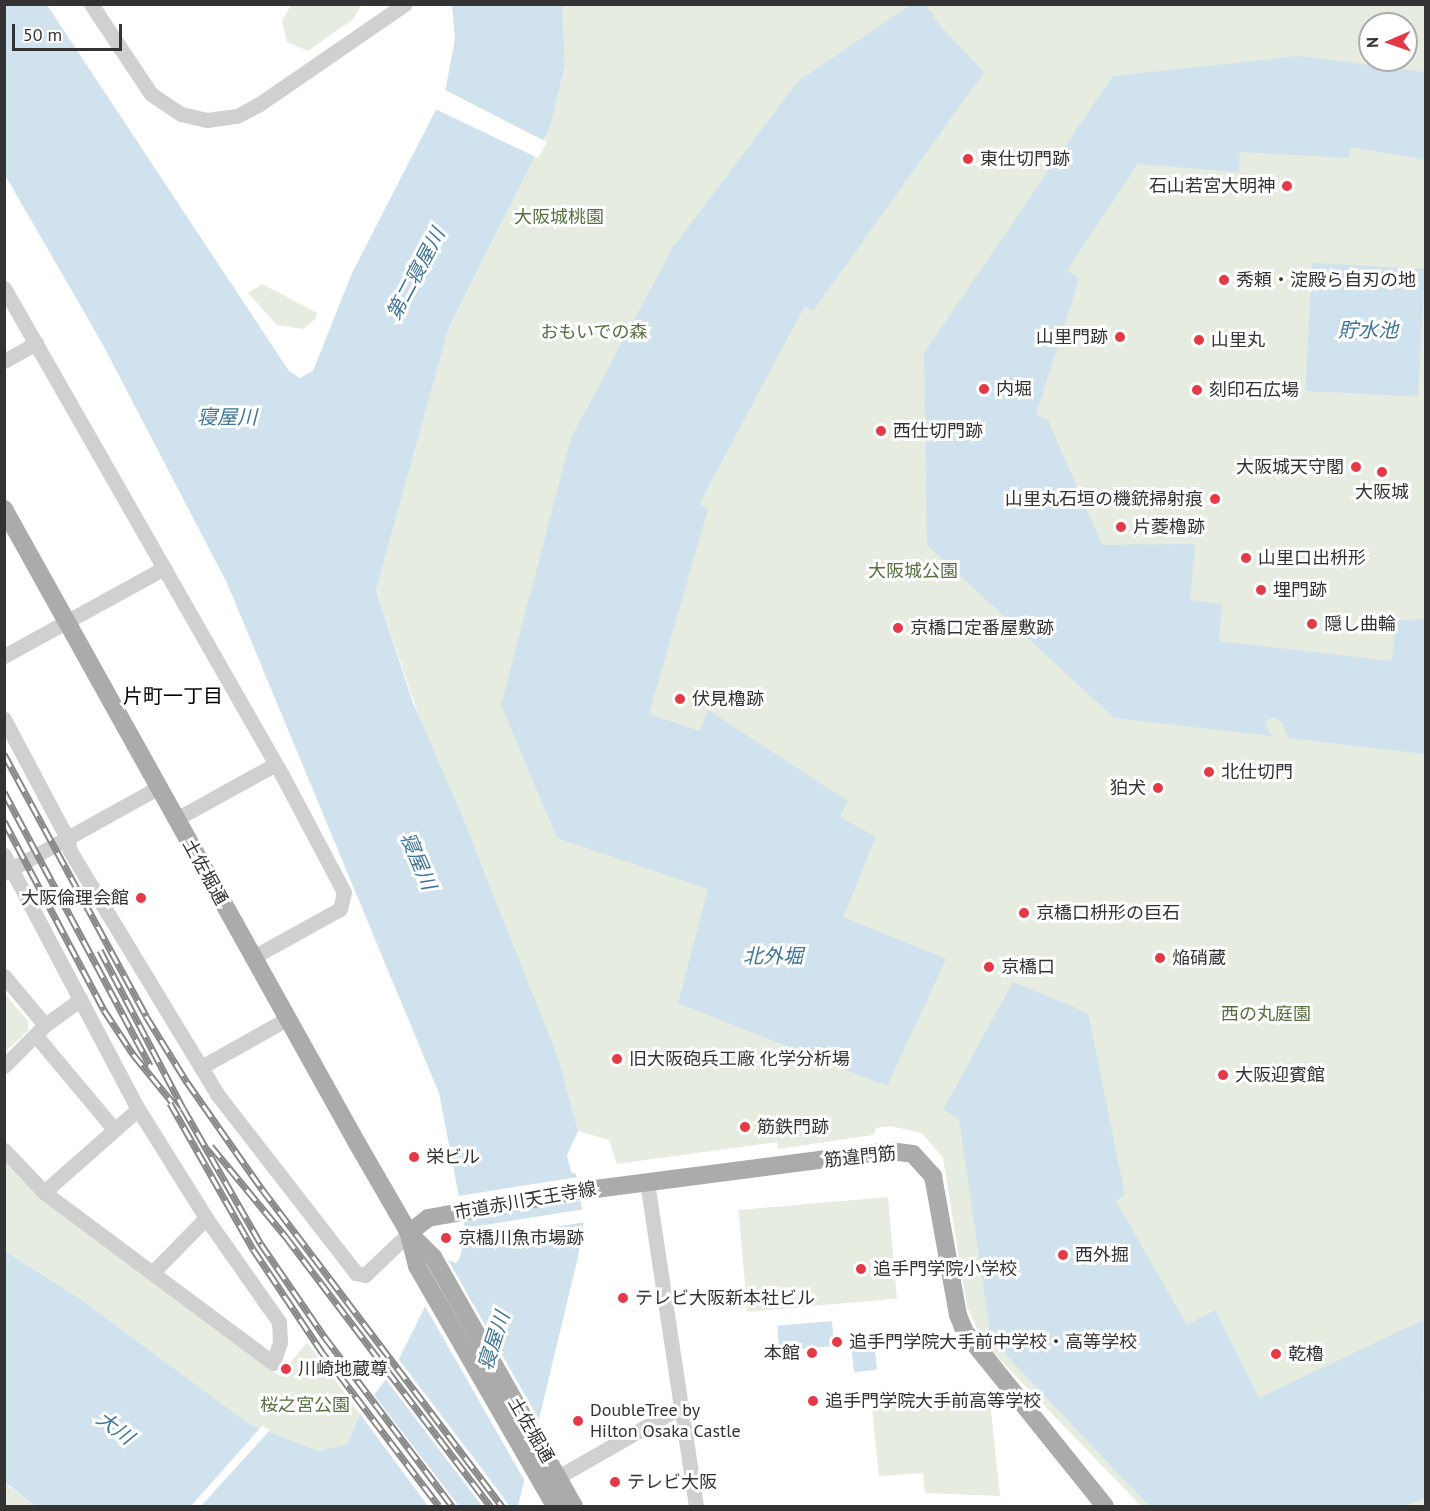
<!DOCTYPE html>
<meta charset="utf-8">
<style>
body{margin:0}
#map{position:relative;width:1430px;height:1511px;overflow:hidden;background:#fff;font-family:"PT Sans","Noto Sans JP",sans-serif}
div>[style]{position:absolute}
.green>*{inset:0;background:#e6ecdf;transform-origin:0 0}
.water>*{inset:0;background:#cfe2ee;transform-origin:0 0}
.pier>*{inset:0;background:#fff;transform-origin:0 0}
.minor>*{height:15px;margin:-7.5px;padding:0 7.5px;transform-origin:7.5px;border-radius:7.5px;background:#d0d0d0}
.major>*{height:18px;margin:-9px;padding:0 9px;transform-origin:9px;border-radius:9px;background:#ababab}
.rail>*{height:7px;margin-top:-3.5px;transform-origin:0;background:repeating-linear-gradient(90deg,#fff 0 14px,#888 0 28px);box-sizing:border-box;border-block:2px solid #888}
.dots>*{width:16px;height:16px;translate:-50% -50%;box-sizing:border-box;border:3px solid #fff;border-radius:50%}
span{translate:-50% -50%;white-space:nowrap;text-align:center;line-height:1.15;-webkit-text-stroke:6px #fff;paint-order:stroke}
.poi-label{font-size:18px;color:#333}
.left{translate:0 -50%;text-align:left}
.right{translate:-100% -50%;text-align:right}
.park-label{font-size:18px;color:#56703f}
.street-label{font-size:18px;color:#333}
.water-label{font-size:20px;color:#3f7597;font-style:italic}
.neighbourhood-label{font-size:20px;color:#000}
.frame{position:absolute;inset:0;border:6px solid #333;pointer-events:none}
.north{position:absolute;left:1358px;top:12px;width:60px;height:60px;box-sizing:border-box;background:#fff;border:2px solid #adadad;border-radius:50%;rotate:268deg;font-size:16px;font-weight:700;line-height:24px;text-align:center;color:#333}
.north::after{content:'';display:block;margin:auto;width:21px;height:27px;background:#e63946;clip-path:polygon(50% 0,100% 100%,50% 72%,0 100%)}
.scale{position:absolute;left:12px;top:24px;width:110px;height:27px;box-sizing:border-box;border:3px solid #333;border-top:0;padding-left:8px;font-size:18px;line-height:21px;white-space:nowrap;color:#333;-webkit-text-stroke:4px #fff;paint-order:stroke}
</style>
<div id="map">
<div class="green">
<div style="clip-path:polygon(291px 5px,291px 4px,362px 5px,352px 20px,308px 51px,287px 42px,282px 21px)"></div>
<div style="clip-path:polygon(evenodd,562px 5px,1425px 5px,1425px 1506px,1141px 1506px,983px 1342px,967px 1307px,943px 1158px,922px 1133px,890px 1126px,876px 1128px,873px 1135px,778px 1149px,777px 1142px,617px 1164px,609px 1140px,578px 1131px,560px 1063px,429px 746px,376px 590px,449px 327px,550px 127px,565px 65px,562px 5px,1370px 24px,1406px 24px,1406px 60px,1370px 60px,1370px 24px)"></div>
<div style="clip-path:polygon(262px 284px,317px 313px,315px 319px,303px 329px,277px 325px,248px 293px)"></div>
<div style="clip-path:polygon(4px 993px,28px 1021px,28px 1031px,5px 1052px)"></div>
<div style="clip-path:polygon(4px 1162px,36px 1194px,280px 1376px,307px 1342px,360px 1414px,347px 1444px,319px 1451px,249px 1424px,82px 1300px,5px 1250px)"></div>
<div style="left:888px;top:1197px;width:102px;height:150px;rotate:85deg"></div>
<div style="clip-path:polygon(989px 1392px,1000px 1496px,925px 1493px,923px 1473px,879px 1476px,872px 1409px,909px 1405px,916px 1399px)"></div>
<div style="clip-path:polygon(4px 1482px,10px 1487px,35px 1506px,5px 1506px)"></div>
</div>
<div class="water">
<div style="clip-path:polygon(5px 5px,47px 5px,289px 371px,300px 378px,313px 371px,352px 273px,445px 92px,455px 39px,452px 5px,562px 5px,565px 65px,550px 127px,449px 327px,376px 590px,413px 703px,461px 813px,560px 1063px,578px 1131px,567px 1155px,571px 1172px,576px 1174px,584px 1221px,578px 1257px,518px 1506px,35px 1506px,5px 1482px,4px 1250px,82px 1300px,249px 1424px,319px 1451px,347px 1444px,360px 1414px,395px 1367px,448px 1260px,456px 1263px,460px 1257px,466px 1233px,439px 1093px,227px 583px,102px 343px,5px 175px)"></div>
<div style="clip-path:polygon(910px 5px,925px 5px,934px 15px,932px 17px,984px 72px,813px 311px,805px 306px,699px 504px,708px 509px,649px 714px,700px 731px,708px 710px,848px 801px,840px 817px,876px 837px,843px 917px,946px 959px,887px 1086px,678px 1003px,708px 889px,557px 838px,501px 705px,571px 438px,673px 247px,797px 82px)"></div>
<div style="clip-path:polygon(1299px 56px,1425px 72px,1425px 160px,1351px 147px,1349px 158px,1240px 152px,1239px 172px,1138px 164px,1067px 270px,1079px 279px,1036px 415px,1048px 420px,1102px 545px,1195px 544px,1190px 600px,1222px 604px,1219px 641px,1392px 661px,1396px 620px,1425px 619px,1425px 754px,1288px 738px,1283px 723px,1274px 717px,1265px 722px,1272px 736px,1114px 718px,927px 545px,924px 353px,1113px 76px)"></div>
<div style="left:1312px;top:263px;width:113px;height:128px;rotate:3deg"></div>
<div style="clip-path:polygon(1013px 982px,1088px 1013px,1125px 1195px,1116px 1201px,1187px 1325px,1215px 1310px,1259px 1398px,1423px 1320px,1425px 1499px,1402px 1506px,1149px 1506px,991px 1339px,959px 1119px,943px 1110px)"></div>
<div style="left:832px;top:1321px;width:25px;height:55px;rotate:85deg"></div>
<div style="left:874px;top:1342px;width:28px;height:23px;rotate:84deg"></div>
</div>
<div class="pier">
<div style="clip-path:polygon(443px 89px,547px 142px,538px 158px,433px 108px)"></div>
<div style="left:578px;top:1177px;width:24px;height:121px;rotate:81deg"></div>
<div style="left:585px;top:1209px;width:13px;height:126px;rotate:81deg"></div>
<div style="clip-path:polygon(448px 1260px,542px 1425px,527px 1485px,425px 1306px)"></div>
<div style="clip-path:polygon(397px 1357px,495px 1486px,509px 1506px,482px 1506px,384px 1377px)"></div>
<div style="clip-path:polygon(374px 1395px,459px 1506px,428px 1506px,360px 1414px)"></div>
<div style="clip-path:polygon(262px 1426px,270px 1430px,201px 1506px,191px 1506px)"></div>
</div>
<div class="minor">
<div style="left:91px;top:4px;width:108px;rotate:56.3deg"></div>
<div style="left:151px;top:94px;width:36px;rotate:34deg"></div>
<div style="left:181px;top:114px;width:27px;rotate:13deg"></div>
<div style="left:207px;top:120px;width:30px;rotate:-8deg"></div>
<div style="left:237px;top:116px;width:24px;rotate:-28deg"></div>
<div style="left:258px;top:105px;width:178px;rotate:-34.5deg"></div>
<div style="left:4px;top:288px;width:561px;rotate:60.28deg"></div>
<div style="left:282px;top:775px;width:132px;rotate:62.1deg"></div>
<div style="left:344px;top:892px;width:17px;rotate:103deg"></div>
<div style="left:340px;top:909px;width:99px;rotate:151.1deg"></div>
<div style="left:4px;top:361px;width:37px;rotate:-29deg"></div>
<div style="left:4px;top:656px;width:183px;rotate:-28.8deg"></div>
<div style="left:4px;top:719px;width:135px;rotate:62.1deg"></div>
<div style="left:67px;top:838px;width:13px;rotate:77deg"></div>
<div style="left:70px;top:851px;width:284px;rotate:58.8deg"></div>
<div style="left:217px;top:1094px;width:227px;rotate:52.2deg"></div>
<div style="left:356px;top:1273px;width:9px;rotate:13deg"></div>
<div style="left:365px;top:1275px;width:61px;rotate:-43.7deg"></div>
<div style="left:176px;top:819px;width:112px;rotate:-28.9deg"></div>
<div style="left:4px;top:855px;width:287px;rotate:62.2deg"></div>
<div style="left:138px;top:1109px;width:128px;rotate:58deg"></div>
<div style="left:206px;top:1218px;width:127px;rotate:54.9deg"></div>
<div style="left:279px;top:1322px;width:20px;rotate:87deg"></div>
<div style="left:280px;top:1342px;width:22px;rotate:108deg"></div>
<div style="left:273px;top:1363px;width:286px;rotate:-143.3deg"></div>
<div style="left:44px;top:1192px;width:58px;rotate:-133.6deg"></div>
<div style="left:4px;top:873px;width:177px;rotate:-29deg"></div>
<div style="left:4px;top:976px;width:64px;rotate:50.1deg"></div>
<div style="left:37px;top:1037px;width:120px;rotate:50.1deg"></div>
<div style="left:4px;top:1066px;width:58px;rotate:-45deg"></div>
<div style="left:45px;top:1025px;width:44px;rotate:-35.8deg"></div>
<div style="left:201px;top:1067px;width:98px;rotate:-29.2deg"></div>
<div style="left:647px;top:1182px;width:328px;rotate:81.4deg"></div>
<div style="left:44px;top:1192px;width:125px;rotate:-41.4deg"></div>
<div style="left:153px;top:1272px;width:76px;rotate:-45.5deg"></div>
<div style="left:558px;top:1477px;width:143px;rotate:-29.8deg"></div>
</div>
<div class="major">
<div style="left:4px;top:509px;width:726px;rotate:60.89deg"></div>
<div style="left:357px;top:1143px;width:104px;rotate:60deg"></div>
<div style="left:409px;top:1233px;width:34px;rotate:45deg"></div>
<div style="left:433px;top:1257px;width:286px;rotate:60.5deg"></div>
<div style="left:409px;top:1233px;width:24px;rotate:-38deg"></div>
<div style="left:428px;top:1218px;width:154px;rotate:-10.1deg"></div>
<div style="left:580px;top:1191px;width:312px;rotate:-7.4deg"></div>
<div style="left:889px;top:1151px;width:24px;rotate:7deg"></div>
<div style="left:913px;top:1154px;width:30px;rotate:48deg"></div>
<div style="left:933px;top:1176px;width:141px;rotate:79.8deg"></div>
<div style="left:958px;top:1315px;width:18px;rotate:68deg"></div>
<div style="left:965px;top:1332px;width:223px;rotate:51.2deg"></div>
<div style="left:409px;top:1234px;width:33px;rotate:76deg"></div>
<div style="left:417px;top:1266px;width:277px;rotate:60.1deg"></div>
</div>
<div class="rail">
<div style="left:4px;top:754px;width:298px;rotate:61.5deg"></div>
<div style="left:146px;top:1016px;width:78px;rotate:58.2deg"></div>
<div style="left:187px;top:1082px;width:131px;rotate:55deg"></div>
<div style="left:262px;top:1189px;width:398px;rotate:52.9deg"></div>
<div style="left:4px;top:792px;width:310px;rotate:61.9deg"></div>
<div style="left:4px;top:821px;width:214px;rotate:62.1deg"></div>
<div style="left:104px;top:1010px;width:53px;rotate:56.6deg"></div>
<div style="left:133px;top:1054px;width:70px;rotate:50.8deg"></div>
<div style="left:100px;top:950px;width:178px;rotate:62.3deg"></div>
<div style="left:183px;top:1108px;width:157px;rotate:60.2deg"></div>
<div style="left:261px;top:1244px;width:112px;rotate:55.6deg"></div>
<div style="left:324px;top:1336px;width:213px;rotate:53deg"></div>
<div style="left:170px;top:1103px;width:168px;rotate:60.4deg"></div>
<div style="left:253px;top:1249px;width:124px;rotate:56.2deg"></div>
<div style="left:322px;top:1352px;width:193px;rotate:52.8deg"></div>
<div style="left:211px;top:1146px;width:118px;rotate:50.5deg"></div>
<div style="left:286px;top:1237px;width:338px;rotate:52.8deg"></div>
</div>
<div class="dots">
<div style="left:968px;top:159px;background:#e63946"></div>
<div style="left:1287px;top:186px;background:#e63946"></div>
<div style="left:1224px;top:280px;background:#e63946"></div>
<div style="left:1120px;top:337px;background:#e63946"></div>
<div style="left:1199px;top:340px;background:#e63946"></div>
<div style="left:984px;top:389px;background:#e63946"></div>
<div style="left:1197px;top:390px;background:#e63946"></div>
<div style="left:881px;top:431px;background:#e63946"></div>
<div style="left:1356px;top:467px;background:#e63946"></div>
<div style="left:1382px;top:472px;background:#e63946"></div>
<div style="left:1215px;top:499px;background:#e63946"></div>
<div style="left:1121px;top:527px;background:#e63946"></div>
<div style="left:1246px;top:558px;background:#e63946"></div>
<div style="left:1261px;top:590px;background:#e63946"></div>
<div style="left:1312px;top:624px;background:#e63946"></div>
<div style="left:898px;top:628px;background:#e63946"></div>
<div style="left:680px;top:699px;background:#e63946"></div>
<div style="left:1209px;top:772px;background:#e63946"></div>
<div style="left:1158px;top:788px;background:#e63946"></div>
<div style="left:141px;top:898px;background:#e63946"></div>
<div style="left:1024px;top:913px;background:#e63946"></div>
<div style="left:1160px;top:958px;background:#e63946"></div>
<div style="left:989px;top:967px;background:#e63946"></div>
<div style="left:617px;top:1059px;background:#e63946"></div>
<div style="left:1223px;top:1075px;background:#e63946"></div>
<div style="left:745px;top:1127px;background:#e63946"></div>
<div style="left:414px;top:1157px;background:#e63946"></div>
<div style="left:446px;top:1238px;background:#e63946"></div>
<div style="left:1063px;top:1255px;background:#e63946"></div>
<div style="left:861px;top:1269px;background:#e63946"></div>
<div style="left:623px;top:1298px;background:#e63946"></div>
<div style="left:837px;top:1342px;background:#e63946"></div>
<div style="left:812px;top:1353px;background:#e63946"></div>
<div style="left:1276px;top:1354px;background:#e63946"></div>
<div style="left:286px;top:1369px;background:#e63946"></div>
<div style="left:813px;top:1401px;background:#e63946"></div>
<div style="left:578px;top:1421px;background:#e63946"></div>
<div style="left:615px;top:1482px;background:#e63946"></div>
</div>
<div class="poi-label">
<span class="left" style="left:980px;top:159px">東仕切門跡</span>
<span class="right" style="left:1275px;top:186px">石山若宮大明神</span>
<span class="left" style="left:1236px;top:280px">秀頼・淀殿ら自刃の地</span>
<span class="right" style="left:1108px;top:337px">山里門跡</span>
<span class="left" style="left:1211px;top:340px">山里丸</span>
<span class="left" style="left:996px;top:389px">内堀</span>
<span class="left" style="left:1209px;top:390px">刻印石広場</span>
<span class="left" style="left:893px;top:431px">西仕切門跡</span>
<span class="right" style="left:1344px;top:467px">大阪城天守閣</span>
<span style="left:1382px;top:492px">大阪城</span>
<span class="right" style="left:1203px;top:499px">山里丸石垣の機銃掃射痕</span>
<span class="left" style="left:1133px;top:527px">片菱櫓跡</span>
<span class="left" style="left:1258px;top:558px">山里口出枡形</span>
<span class="left" style="left:1273px;top:590px">埋門跡</span>
<span class="left" style="left:1324px;top:624px">隠し曲輪</span>
<span class="left" style="left:910px;top:628px">京橋口定番屋敷跡</span>
<span class="left" style="left:692px;top:699px">伏見櫓跡</span>
<span class="left" style="left:1221px;top:772px">北仕切門</span>
<span class="right" style="left:1146px;top:788px">狛犬</span>
<span class="right" style="left:129px;top:898px">大阪倫理会館</span>
<span class="left" style="left:1036px;top:913px">京橋口枡形の巨石</span>
<span class="left" style="left:1172px;top:958px">焔硝蔵</span>
<span class="left" style="left:1001px;top:967px">京橋口</span>
<span class="left" style="left:629px;top:1059px">旧大阪砲兵工廠 化学分析場</span>
<span class="left" style="left:1235px;top:1075px">大阪迎賓館</span>
<span class="left" style="left:757px;top:1127px">筋鉄門跡</span>
<span class="left" style="left:426px;top:1157px">栄ビル</span>
<span class="left" style="left:458px;top:1238px">京橋川魚市場跡</span>
<span class="left" style="left:1075px;top:1255px">西外掘</span>
<span class="left" style="left:873px;top:1269px">追手門学院小学校</span>
<span class="left" style="left:635px;top:1298px">テレビ大阪新本社ビル</span>
<span class="left" style="left:849px;top:1342px">追手門学院大手前中学校・高等学校</span>
<span class="right" style="left:800px;top:1353px">本館</span>
<span class="left" style="left:1288px;top:1354px">乾櫓</span>
<span class="left" style="left:298px;top:1369px">川崎地蔵尊</span>
<span class="left" style="left:825px;top:1401px">追手門学院大手前高等学校</span>
<span class="left" style="left:590px;top:1421px">DoubleTree by<br>Hilton Osaka Castle</span>
<span class="left" style="left:627px;top:1482px">テレビ大阪</span>
</div>
<div class="park-label">
<span style="left:559px;top:217px">大阪城桃園</span>
<span style="left:594px;top:332px">おもいでの森</span>
<span style="left:913px;top:571px">大阪城公園</span>
<span style="left:1266px;top:1014px">西の丸庭園</span>
<span style="left:305px;top:1405px">桜之宮公園</span>
</div>
<div class="street-label">
<span style="left:205px;top:872px;rotate:61deg">土佐堀通</span>
<span style="left:860px;top:1157px;rotate:-6deg">筋違門筋</span>
<span style="left:525px;top:1201px;rotate:-10deg">市道赤川天王寺線</span>
<span style="left:531px;top:1430px;rotate:60deg">土佐堀通</span>
</div>
<div class="water-label">
<span style="left:416px;top:274px;rotate:-62deg">第二寝屋川</span>
<span style="left:1368px;top:330px">貯水池</span>
<span style="left:227px;top:417px">寝屋川</span>
<span style="left:418px;top:861px;rotate:67deg">寝屋川</span>
<span style="left:773px;top:956px">北外堀</span>
<span style="left:494px;top:1341px;rotate:-72deg">寝屋川</span>
<span style="left:115px;top:1428px;rotate:37deg">大川</span>
</div>
<div class="neighbourhood-label">
<span style="left:173px;top:696px">片町一丁目</span>
</div>
<div class="frame"></div>
<div class="north">N</div>
<div class="scale">50 m</div>
</div>
